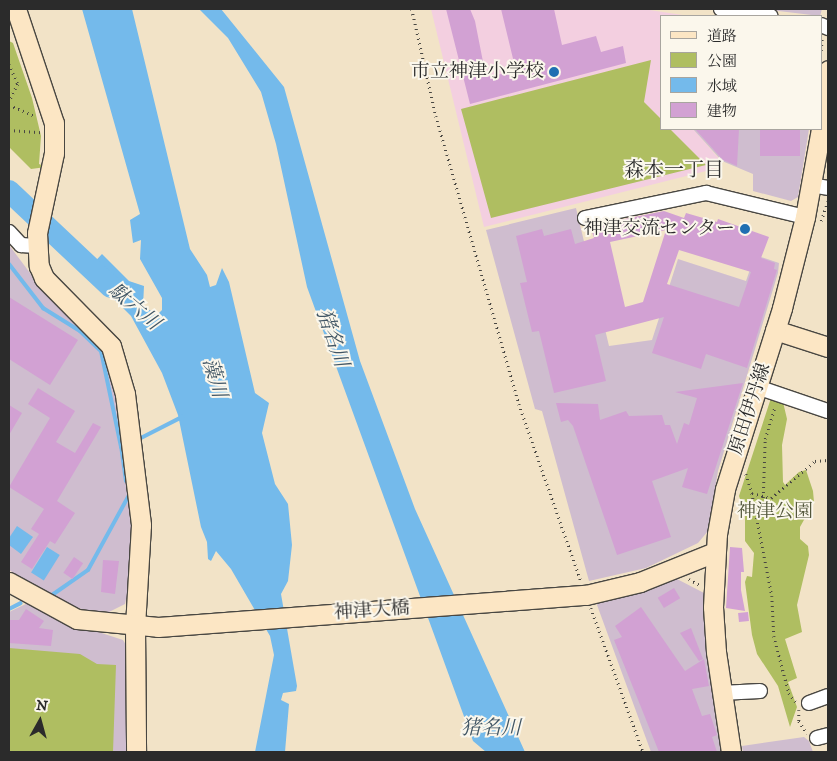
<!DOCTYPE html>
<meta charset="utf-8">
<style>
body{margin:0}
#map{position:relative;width:837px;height:761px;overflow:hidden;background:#f2e3c7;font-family:"IM FELL DW Pica","Noto Serif JP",serif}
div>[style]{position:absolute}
.built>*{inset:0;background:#f3cfe0}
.industrial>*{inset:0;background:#cfbdcf}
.green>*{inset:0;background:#afbe61}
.water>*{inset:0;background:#74baeb;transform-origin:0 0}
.stream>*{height:4px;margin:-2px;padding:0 2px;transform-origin:2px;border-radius:2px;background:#74baeb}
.river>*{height:22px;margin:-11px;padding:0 11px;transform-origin:11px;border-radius:11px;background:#74baeb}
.building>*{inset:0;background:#d2a1d3;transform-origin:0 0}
.path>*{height:2.5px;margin-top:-1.25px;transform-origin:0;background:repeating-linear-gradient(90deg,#494742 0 1px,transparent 0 5px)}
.roads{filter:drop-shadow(1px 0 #494742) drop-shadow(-1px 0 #494742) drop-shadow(0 1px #494742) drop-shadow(0 -1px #494742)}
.street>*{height:14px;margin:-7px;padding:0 7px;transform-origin:7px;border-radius:7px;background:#fff}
.secondary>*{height:19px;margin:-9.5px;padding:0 9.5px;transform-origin:9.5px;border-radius:9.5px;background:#fce6c4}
.dots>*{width:14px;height:14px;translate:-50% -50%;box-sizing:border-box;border:2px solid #fbf7ec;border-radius:50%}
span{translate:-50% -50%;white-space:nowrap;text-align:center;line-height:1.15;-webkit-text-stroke:4px #fbf7ec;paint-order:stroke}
.poi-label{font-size:19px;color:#2b2b2b}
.right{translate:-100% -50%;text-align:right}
.street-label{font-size:19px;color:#2b2b2b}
.park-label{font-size:19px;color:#53573b}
.neighbourhood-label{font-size:20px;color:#2b2b2b}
.water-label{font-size:20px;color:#415665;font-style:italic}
.frame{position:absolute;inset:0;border:10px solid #2b2b2b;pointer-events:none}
.legend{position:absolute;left:660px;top:15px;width:162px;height:115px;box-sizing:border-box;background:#fbf7ec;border:1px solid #a8a59f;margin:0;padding:6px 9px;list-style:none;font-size:15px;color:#2b2b2b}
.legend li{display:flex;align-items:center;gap:10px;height:25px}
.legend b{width:25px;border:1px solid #a8a59f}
.north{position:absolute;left:15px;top:696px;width:50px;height:50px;-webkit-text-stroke:4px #fbf7ec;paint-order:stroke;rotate:7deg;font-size:14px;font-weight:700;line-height:20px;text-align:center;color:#2b2b2b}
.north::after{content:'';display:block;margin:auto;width:18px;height:22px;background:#2b2b2b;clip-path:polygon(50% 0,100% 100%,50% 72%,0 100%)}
</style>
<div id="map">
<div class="built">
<div style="clip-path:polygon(431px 9px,643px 9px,689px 16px,661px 16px,661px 129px,693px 129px,721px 161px,714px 169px,484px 227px)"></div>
</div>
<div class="industrial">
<div style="clip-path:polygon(762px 9px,822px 9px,820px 16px)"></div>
<div style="clip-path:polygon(693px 129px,809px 129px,798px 197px,791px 201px,753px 191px,753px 174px,722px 161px)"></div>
<div style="clip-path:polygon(576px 208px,609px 346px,652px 340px,678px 259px,746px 281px,755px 255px,779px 263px,778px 273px,718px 471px,708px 531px,698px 543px,646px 568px,589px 581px,542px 411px,535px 409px,486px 230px)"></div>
<div style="clip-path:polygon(9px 245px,42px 289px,101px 342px,111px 359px,134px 509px,130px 600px,126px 599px,125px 604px,109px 612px,87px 611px,57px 600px,9px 570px)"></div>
<div style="clip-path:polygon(677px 579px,704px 593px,708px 647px,724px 752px,651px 752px,597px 605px,599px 600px)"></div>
<div style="clip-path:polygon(28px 603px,68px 622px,123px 640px,129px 650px,129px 752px,9px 752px,9px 612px)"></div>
<div style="clip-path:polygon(804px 737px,809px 741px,813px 752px,743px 752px,742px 746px)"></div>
</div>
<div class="green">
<div style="clip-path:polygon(9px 41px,13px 43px,32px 98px,41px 136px,39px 164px,46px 167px,31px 169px,9px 147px)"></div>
<div style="clip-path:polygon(651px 60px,644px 102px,661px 119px,661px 129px,670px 129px,706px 165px,491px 218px,461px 109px)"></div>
<div style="clip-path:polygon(771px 398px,783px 402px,787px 419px,782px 445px,783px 482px,785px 485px,799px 472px,806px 470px,813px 491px,814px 502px,800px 527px,800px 539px,808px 546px,809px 555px,797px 605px,802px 632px,785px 639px,797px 678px,788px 682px,797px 707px,790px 727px,778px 686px,757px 654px,752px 635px,745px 582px,747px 576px,752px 577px,754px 553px,745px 541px,745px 513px,739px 496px)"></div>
<div style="clip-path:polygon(9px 648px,80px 654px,97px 664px,116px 665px,113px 752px,9px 752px)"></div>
</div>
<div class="water">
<div style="clip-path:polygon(82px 9px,132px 9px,190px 249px,207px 275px,210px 287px,216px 285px,222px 268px,229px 282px,255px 393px,269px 403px,262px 433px,275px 484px,288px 504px,292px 545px,288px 581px,281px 594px,297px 686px,296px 691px,283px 693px,281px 700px,289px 704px,285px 752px,255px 752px,274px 655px,270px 636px,231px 569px,216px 551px,211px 561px,208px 559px,207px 542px,201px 527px,178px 415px,162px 373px,131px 316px,86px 271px,102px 254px,129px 281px,144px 286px,143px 307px,158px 314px,162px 310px,162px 298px,140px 259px,141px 240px,133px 243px,130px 220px,140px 214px)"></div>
<div style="clip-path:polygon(199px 9px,221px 9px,284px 87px,360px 361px,415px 509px,525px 752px,486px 752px,473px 741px,307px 287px,276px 144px,261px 92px,228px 38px)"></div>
<div style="clip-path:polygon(17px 526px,33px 537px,21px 554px,9px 545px,9px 538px)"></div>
<div style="left:47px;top:547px;width:15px;height:30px;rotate:32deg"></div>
</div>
<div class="stream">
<div style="left:9px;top:264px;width:56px;rotate:52.3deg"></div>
<div style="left:43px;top:308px;width:44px;rotate:31.9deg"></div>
<div style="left:80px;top:331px;width:29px;rotate:44deg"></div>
<div style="left:101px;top:351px;width:98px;rotate:78.2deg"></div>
<div style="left:135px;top:441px;width:53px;rotate:-27.1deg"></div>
<div style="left:126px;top:481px;width:34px;rotate:-98deg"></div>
<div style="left:121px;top:447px;width:6px;rotate:-18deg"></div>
<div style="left:52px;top:595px;width:44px;rotate:-34.8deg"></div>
<div style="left:88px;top:570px;width:85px;rotate:-61.3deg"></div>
<div style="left:9px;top:609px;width:13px;rotate:-27deg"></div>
</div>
<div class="river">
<div style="left:9px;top:191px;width:140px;rotate:43.3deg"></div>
</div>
<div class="building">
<div style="clip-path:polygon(446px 9px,470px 9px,475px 21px,486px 77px,516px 71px,501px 9px,554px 9px,562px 45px,596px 36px,601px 52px,623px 46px,626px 63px,470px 104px)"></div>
<div style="clip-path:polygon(695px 129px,739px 129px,737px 166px,723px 160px)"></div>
<div style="left:760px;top:129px;width:40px;height:27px"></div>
<div style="clip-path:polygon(evenodd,664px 211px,684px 218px,686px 213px,717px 222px,718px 219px,769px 237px,761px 258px,775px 263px,774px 269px,777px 270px,747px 368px,706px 354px,701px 369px,652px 353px,664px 317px,595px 335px,606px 381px,554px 393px,539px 331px,532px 332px,520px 283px,527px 282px,516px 236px,542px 229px,544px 236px,571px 229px,575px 244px,594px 238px,590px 226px,664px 211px,666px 230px,643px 302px,625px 307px,610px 242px,666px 230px,664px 211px,679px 250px,751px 272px,739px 307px,667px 284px,679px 250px)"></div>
<div style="clip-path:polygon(9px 297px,78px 340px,50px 385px,9px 359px)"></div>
<div style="clip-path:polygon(743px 383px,707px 494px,682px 487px,688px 468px,652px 481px,671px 537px,617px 555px,573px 426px,568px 420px,561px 422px,556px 403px,598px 404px,600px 420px,626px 411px,629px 416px,662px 415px,665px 425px,670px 425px,677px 444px,684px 423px,689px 425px,697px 398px,675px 392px)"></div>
<div style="clip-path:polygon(38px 388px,75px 411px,56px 442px,75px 453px,93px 423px,101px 427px,57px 501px,75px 513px,55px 544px,50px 541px,32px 569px,21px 562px,39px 534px,31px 529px,44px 509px,9px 487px,50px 418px,28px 404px)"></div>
<div style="clip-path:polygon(9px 405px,22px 413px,9px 435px)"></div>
<div style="clip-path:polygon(730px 547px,742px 548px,744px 572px,741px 572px,741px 590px,745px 611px,726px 608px)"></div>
<div style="left:74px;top:557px;width:11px;height:19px;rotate:34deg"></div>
<div style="clip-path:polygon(103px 560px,119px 561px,115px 594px,101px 592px)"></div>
<div style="left:674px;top:588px;width:12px;height:19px;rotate:59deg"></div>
<div style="clip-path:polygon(641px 607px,685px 671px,704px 659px,709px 686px,692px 689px,702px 716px,710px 714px,717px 735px,712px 737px,717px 752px,659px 752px,614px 640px,622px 637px,615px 626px)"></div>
<div style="clip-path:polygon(26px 609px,44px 621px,39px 628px,53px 630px,51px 646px,9px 643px,9px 620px,19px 620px)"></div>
<div style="left:748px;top:612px;width:9px;height:10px;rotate:84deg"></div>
<div style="clip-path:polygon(691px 628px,703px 659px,699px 661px,680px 633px)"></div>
</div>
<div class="path">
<div style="left:412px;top:9px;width:110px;rotate:77.4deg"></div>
<div style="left:436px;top:116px;width:300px;rotate:73.9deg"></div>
<div style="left:519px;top:404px;width:188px;rotate:70.7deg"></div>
<div style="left:821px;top:51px;width:13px;rotate:-86deg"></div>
<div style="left:9px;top:64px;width:22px;rotate:66deg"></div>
<div style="left:18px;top:84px;width:20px;rotate:117deg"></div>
<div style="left:9px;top:105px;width:28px;rotate:23deg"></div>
<div style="left:9px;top:130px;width:32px;rotate:4deg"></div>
<div style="left:821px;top:221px;width:21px;rotate:-71deg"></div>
<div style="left:746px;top:474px;width:20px;rotate:72deg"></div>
<div style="left:752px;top:493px;width:20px;rotate:15deg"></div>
<div style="left:771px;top:498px;width:57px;rotate:-40.1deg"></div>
<div style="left:815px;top:461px;width:13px;rotate:-4deg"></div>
<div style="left:752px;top:493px;width:105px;rotate:79deg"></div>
<div style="left:772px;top:596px;width:40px;rotate:87.1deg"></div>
<div style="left:774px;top:636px;width:59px;rotate:75.3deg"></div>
<div style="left:789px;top:693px;width:11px;rotate:52deg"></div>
<div style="left:763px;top:498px;width:59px;rotate:-88.1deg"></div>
<div style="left:765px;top:439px;width:34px;rotate:-73deg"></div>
<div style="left:689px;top:579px;width:13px;rotate:29deg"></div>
<div style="left:591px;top:608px;width:153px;rotate:70.1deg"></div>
<div style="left:799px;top:710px;width:11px;rotate:90deg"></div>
<div style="left:799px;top:721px;width:15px;rotate:58deg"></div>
</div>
<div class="roads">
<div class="street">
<div style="left:721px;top:9px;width:50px;rotate:8deg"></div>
<div style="left:821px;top:25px;width:8px;rotate:23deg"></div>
<div style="left:811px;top:185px;width:17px;rotate:10deg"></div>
<div style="left:585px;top:218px;width:124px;rotate:-11.7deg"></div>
<div style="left:706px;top:193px;width:102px;rotate:13.6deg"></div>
<div style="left:9px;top:232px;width:18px;rotate:47deg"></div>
<div style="left:21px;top:245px;width:15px;rotate:4deg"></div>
<div style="left:757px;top:387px;width:75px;rotate:18.7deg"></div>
<div style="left:721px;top:693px;width:39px;rotate:-3deg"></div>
<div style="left:809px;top:703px;width:20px;rotate:-20deg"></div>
<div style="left:817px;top:738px;width:11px;rotate:-15deg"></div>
</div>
<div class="secondary">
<div style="left:16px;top:9px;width:120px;rotate:71.6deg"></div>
<div style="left:54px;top:123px;width:30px;rotate:90deg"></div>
<div style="left:54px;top:153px;width:82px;rotate:102deg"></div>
<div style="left:37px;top:233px;width:33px;rotate:87deg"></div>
<div style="left:39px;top:266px;width:13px;rotate:67deg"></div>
<div style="left:44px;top:278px;width:95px;rotate:45.4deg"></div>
<div style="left:111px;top:346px;width:50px;rotate:73.7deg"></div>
<div style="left:125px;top:394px;width:132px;rotate:83deg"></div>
<div style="left:141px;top:525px;width:102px;rotate:93.4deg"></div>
<div style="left:135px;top:627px;width:125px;rotate:89.5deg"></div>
<div style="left:775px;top:330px;width:56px;rotate:17.8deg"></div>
<div style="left:9px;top:582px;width:77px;rotate:28.6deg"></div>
<div style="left:77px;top:619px;width:81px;rotate:5.6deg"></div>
<div style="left:158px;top:627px;width:429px;rotate:-4.3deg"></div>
<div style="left:586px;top:595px;width:56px;rotate:-13.5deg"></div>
<div style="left:640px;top:582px;width:81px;rotate:-21.8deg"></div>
<div style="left:731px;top:752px;width:101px;rotate:-98.5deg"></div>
<div style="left:716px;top:652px;width:45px;rotate:-93.8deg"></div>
<div style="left:713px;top:607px;width:73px;rotate:-86.9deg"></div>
<div style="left:717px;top:534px;width:46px;rotate:-79.9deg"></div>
<div style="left:725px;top:489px;width:190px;rotate:-72.5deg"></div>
<div style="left:782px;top:308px;width:94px;rotate:-75.8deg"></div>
<div style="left:805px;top:217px;width:96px;rotate:-79.7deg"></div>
<div style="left:822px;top:123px;width:53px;rotate:-83.5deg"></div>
</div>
</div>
<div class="dots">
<div style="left:554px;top:72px;background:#1f6fb2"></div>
<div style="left:745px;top:229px;background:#1f6fb2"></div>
</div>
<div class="poi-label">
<span class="right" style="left:544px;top:72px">市立神津小学校</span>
<span class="right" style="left:735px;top:229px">神津交流センター</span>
</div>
<div class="street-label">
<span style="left:750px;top:409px;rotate:-72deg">原田伊丹線</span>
<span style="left:372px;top:611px;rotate:-4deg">神津大橋</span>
</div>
<div class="park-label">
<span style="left:775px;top:512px">神津公園</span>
</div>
<div class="neighbourhood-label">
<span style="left:674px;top:170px">森本一丁目</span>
</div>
<div class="water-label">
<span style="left:134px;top:307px;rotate:40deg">駄六川</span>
<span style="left:332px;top:338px;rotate:71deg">猪名川</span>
<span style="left:214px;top:378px;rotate:74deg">藻川</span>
<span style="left:491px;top:728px">猪名川</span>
</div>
<div class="frame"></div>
<ul class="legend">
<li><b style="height:6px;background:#fce6c4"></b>道路</li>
<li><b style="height:14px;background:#afbe61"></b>公園</li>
<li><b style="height:14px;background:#74baeb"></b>水域</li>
<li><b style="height:14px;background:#d2a1d3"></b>建物</li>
</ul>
<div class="north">N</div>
</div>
